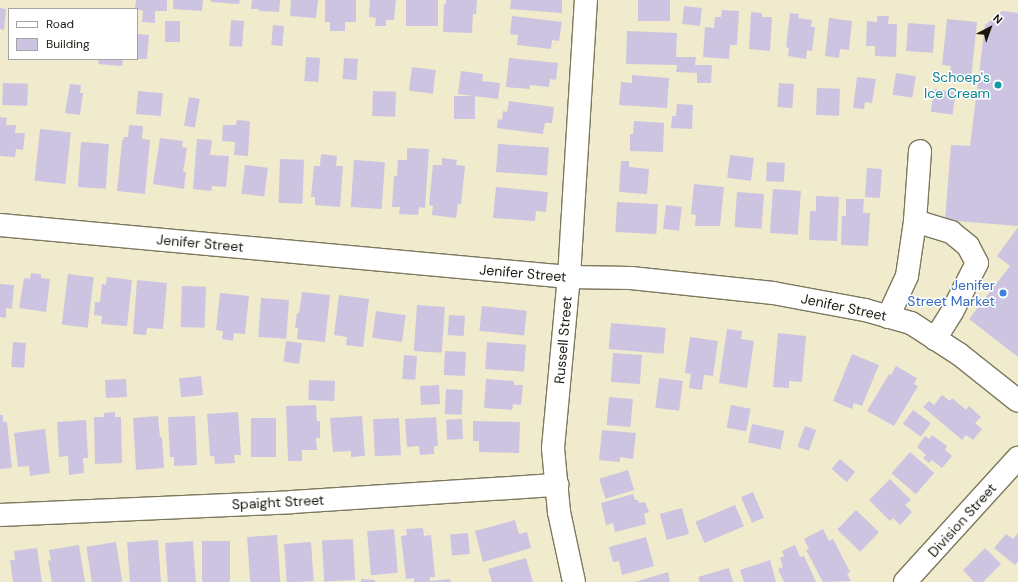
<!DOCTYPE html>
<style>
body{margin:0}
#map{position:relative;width:1018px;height:582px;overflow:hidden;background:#f0ebcd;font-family:"DM Sans",sans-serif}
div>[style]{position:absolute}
.building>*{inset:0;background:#ccc4e0;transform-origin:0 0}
.roads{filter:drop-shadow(1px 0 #7d785d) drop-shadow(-1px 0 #7d785d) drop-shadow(0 1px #7d785d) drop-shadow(0 -1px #7d785d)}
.minor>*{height:22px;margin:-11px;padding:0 11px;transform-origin:11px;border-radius:11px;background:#fff}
.dots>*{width:11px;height:11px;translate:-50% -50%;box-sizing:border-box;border:2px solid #fff;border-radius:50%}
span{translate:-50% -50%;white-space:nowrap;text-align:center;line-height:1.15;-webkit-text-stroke:3px #fff;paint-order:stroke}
.culture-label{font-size:14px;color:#0d838f}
.right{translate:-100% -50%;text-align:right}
.street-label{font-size:14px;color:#1a180e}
.shop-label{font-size:14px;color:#366cbe}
.legend{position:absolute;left:8px;top:8px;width:130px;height:52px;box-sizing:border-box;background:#fff;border:1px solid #a3a39f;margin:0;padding:5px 7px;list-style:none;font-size:12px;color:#1a180e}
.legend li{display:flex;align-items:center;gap:8px;height:20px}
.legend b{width:20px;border:1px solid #a3a39f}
.north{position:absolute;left:970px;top:8px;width:40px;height:40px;-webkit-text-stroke:3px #fff;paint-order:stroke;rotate:41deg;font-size:11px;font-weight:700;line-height:16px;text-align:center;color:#1a180e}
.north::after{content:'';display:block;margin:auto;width:14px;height:18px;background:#1a180e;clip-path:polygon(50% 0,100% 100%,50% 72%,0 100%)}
</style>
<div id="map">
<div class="building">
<div style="clip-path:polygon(136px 0,167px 0,167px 11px,155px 11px,155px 23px,142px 22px,143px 11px,135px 9px)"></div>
<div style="clip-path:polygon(173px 0,203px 0,202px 11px,173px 9px)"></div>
<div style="clip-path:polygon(211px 0,240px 0,239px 4px,211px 2px)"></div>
<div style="clip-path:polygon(252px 0,280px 0,279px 12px,259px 11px,259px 9px,251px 9px)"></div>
<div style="clip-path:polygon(291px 0,318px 0,316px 18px,290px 16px)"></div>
<div style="clip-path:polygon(325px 0,356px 0,356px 22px,345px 22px,345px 31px,330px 31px,330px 22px,325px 22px)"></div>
<div style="clip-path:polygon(370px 0,396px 0,394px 20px,386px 20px,386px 26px,375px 26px,376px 18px,369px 17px)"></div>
<div style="left:406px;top:0;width:32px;height:26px"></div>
<div style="clip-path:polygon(446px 0,477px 0,476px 14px,473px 14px,472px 33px,443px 32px,444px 4px,446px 4px)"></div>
<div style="clip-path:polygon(511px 0,562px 0,562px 13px,510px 9px)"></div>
<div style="left:638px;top:0;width:32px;height:21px"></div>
<div style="left:684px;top:6px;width:18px;height:18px;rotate:6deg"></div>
<div style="clip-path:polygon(0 8px,6px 9px,4px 30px,0 29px)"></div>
<div style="clip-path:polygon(722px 10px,739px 11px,737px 45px,730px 45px,729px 59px,703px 57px,705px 27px,714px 28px,715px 17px,721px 17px)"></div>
<div style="clip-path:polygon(1002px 11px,1018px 13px,1018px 226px,945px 220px,951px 145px,970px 146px,985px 25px)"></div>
<div style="clip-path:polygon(751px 12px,762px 13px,762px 17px,772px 17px,770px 51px,749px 49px)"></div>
<div style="clip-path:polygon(790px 13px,799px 14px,798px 18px,812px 20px,811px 27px,815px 27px,812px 51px,807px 50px,806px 59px,788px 56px,789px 48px,786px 47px)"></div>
<div style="clip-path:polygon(512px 16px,562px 22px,559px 41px,552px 40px,551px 49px,517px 45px,518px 35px,510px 34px)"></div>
<div style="clip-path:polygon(877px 16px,889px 16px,888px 24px,897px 24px,896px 57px,875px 56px,875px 46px,866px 46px,867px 21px,877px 22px)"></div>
<div style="clip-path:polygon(829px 18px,852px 21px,849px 50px,840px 49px,839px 58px,825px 56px)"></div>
<div style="clip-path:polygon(947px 19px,977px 22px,971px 79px,949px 77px,951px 66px,942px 65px)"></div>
<div style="left:231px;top:20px;width:13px;height:26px;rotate:4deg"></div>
<div style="left:165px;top:21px;width:15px;height:21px"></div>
<div style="left:908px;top:23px;width:27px;height:28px;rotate:4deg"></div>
<div style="left:273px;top:25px;width:11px;height:20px;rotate:5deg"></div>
<div style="clip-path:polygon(627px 31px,677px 33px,676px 57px,696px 57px,695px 65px,712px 65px,711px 83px,697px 83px,697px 73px,676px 72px,677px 65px,626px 64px)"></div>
<div style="clip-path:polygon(137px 34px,149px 35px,147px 59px,137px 59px)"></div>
<div style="left:306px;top:57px;width:14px;height:24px;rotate:4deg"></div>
<div style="left:344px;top:58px;width:14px;height:21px;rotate:4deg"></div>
<div style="clip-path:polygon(509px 58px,558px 63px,556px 80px,550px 79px,549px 87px,530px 85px,530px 89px,506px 87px)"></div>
<div style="clip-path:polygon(99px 59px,123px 59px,122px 66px,98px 64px)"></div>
<div style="left:412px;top:67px;width:24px;height:24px;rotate:7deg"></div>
<div style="clip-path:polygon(461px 71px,483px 74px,482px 81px,500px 83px,498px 99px,458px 94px)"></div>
<div style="left:896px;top:73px;width:20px;height:22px;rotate:9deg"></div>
<div style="clip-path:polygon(632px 75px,669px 78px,667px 108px,619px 105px,621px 82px,632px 83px)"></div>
<div style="clip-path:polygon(857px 77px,876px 79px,872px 103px,865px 102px,864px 109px,853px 108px)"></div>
<div style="left:3px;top:83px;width:25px;height:22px;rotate:2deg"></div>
<div style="left:779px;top:83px;width:15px;height:24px;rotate:4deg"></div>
<div style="clip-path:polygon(70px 84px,81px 85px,80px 93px,83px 93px,80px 115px,65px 113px)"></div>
<div style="left:817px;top:88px;width:23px;height:27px;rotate:2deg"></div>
<div style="left:934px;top:89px;width:22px;height:23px;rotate:8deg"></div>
<div style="left:138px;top:91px;width:25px;height:23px;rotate:5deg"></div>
<div style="left:373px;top:91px;width:23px;height:25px;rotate:2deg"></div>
<div style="left:454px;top:96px;width:21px;height:23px"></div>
<div style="left:189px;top:97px;width:11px;height:29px;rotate:10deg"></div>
<div style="clip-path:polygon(509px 101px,554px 107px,552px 123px,545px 123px,543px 134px,497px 128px,498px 119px,502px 120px,503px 111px,507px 112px)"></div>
<div style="clip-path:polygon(677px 104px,693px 105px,692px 129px,671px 128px,672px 116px,676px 116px)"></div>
<div style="clip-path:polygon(0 117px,7px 118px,6px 125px,16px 125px,15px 133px,25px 133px,23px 150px,16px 149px,15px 157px,0 156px)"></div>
<div style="clip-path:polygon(237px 120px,250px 121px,248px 156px,234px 155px,235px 142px,222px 141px,223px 125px,236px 125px)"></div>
<div style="clip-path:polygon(634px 121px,664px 123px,663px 152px,630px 151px,630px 134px,633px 134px)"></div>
<div style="clip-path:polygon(129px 125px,143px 126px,142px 139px,150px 140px,145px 194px,117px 191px,122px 142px,124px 137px,128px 137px)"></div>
<div style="left:40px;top:129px;width:31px;height:52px;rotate:6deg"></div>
<div style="clip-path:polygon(160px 138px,183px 141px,182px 147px,187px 148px,183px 172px,186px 172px,184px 189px,153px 184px)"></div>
<div style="clip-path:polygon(197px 139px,212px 140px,210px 155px,229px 156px,226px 187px,212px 186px,211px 191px,193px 189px)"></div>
<div style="left:81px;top:142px;width:28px;height:45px;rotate:4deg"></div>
<div style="left:498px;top:144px;width:51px;height:28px;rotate:4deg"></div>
<div style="clip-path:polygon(407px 148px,429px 149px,425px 208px,419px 207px,418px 215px,399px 214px,400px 207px,392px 207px,394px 176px,397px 176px,398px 160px,407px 160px)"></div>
<div style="clip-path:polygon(321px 154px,337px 156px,336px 166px,343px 166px,340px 207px,315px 205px,315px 197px,311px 197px,314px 166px,320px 166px)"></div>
<div style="left:730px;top:155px;width:24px;height:23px;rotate:7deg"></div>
<div style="clip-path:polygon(442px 158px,457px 160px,456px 165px,465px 166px,461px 204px,458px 204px,456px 218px,432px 215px,433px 206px,429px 205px,433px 165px,442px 165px)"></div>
<div style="left:280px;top:159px;width:24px;height:44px;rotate:2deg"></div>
<div style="left:354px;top:160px;width:31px;height:47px;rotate:4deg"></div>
<div style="clip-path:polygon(621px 161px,629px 161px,629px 167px,649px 169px,647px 194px,619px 192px)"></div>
<div style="left:767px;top:162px;width:18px;height:19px;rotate:3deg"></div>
<div style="left:245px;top:165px;width:23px;height:29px;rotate:7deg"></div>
<div style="left:867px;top:168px;width:15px;height:29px;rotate:4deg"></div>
<div style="clip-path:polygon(694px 184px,724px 187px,720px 226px,695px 226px,696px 215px,691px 214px)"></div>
<div style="clip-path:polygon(496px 187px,548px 192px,546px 212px,536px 211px,535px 221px,493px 218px)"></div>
<div style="left:773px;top:189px;width:28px;height:44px;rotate:4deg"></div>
<div style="left:737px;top:192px;width:27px;height:35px;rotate:4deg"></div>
<div style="clip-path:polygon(816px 196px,839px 197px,837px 241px,809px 240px,810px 211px,816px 211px)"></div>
<div style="clip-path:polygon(846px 199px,864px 199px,863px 213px,870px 213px,868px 246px,841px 245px,842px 216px,846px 216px)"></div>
<div style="left:617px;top:202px;width:41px;height:30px;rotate:3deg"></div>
<div style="left:666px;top:205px;width:16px;height:24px;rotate:7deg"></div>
<div style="clip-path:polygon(1018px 227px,1018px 357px,969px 319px,1010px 266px,997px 256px)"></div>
<div style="clip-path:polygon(31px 273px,41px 274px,41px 278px,50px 279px,46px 312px,19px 308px,24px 278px,30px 279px)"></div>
<div style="left:68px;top:274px;width:26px;height:51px;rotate:7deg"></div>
<div style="clip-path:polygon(107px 277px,132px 280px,127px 326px,101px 324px,102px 316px,94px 315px,95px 302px,100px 302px,102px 284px,106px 285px)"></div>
<div style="clip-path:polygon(137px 280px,167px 283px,163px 329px,147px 328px,146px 335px,133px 334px)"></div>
<div style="clip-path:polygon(0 284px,14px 285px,12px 309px,6px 308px,6px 318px,0 317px)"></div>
<div style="left:182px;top:286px;width:24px;height:41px;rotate:2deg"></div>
<div style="clip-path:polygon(302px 292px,330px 295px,325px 342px,297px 339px,298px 328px,295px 328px,297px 313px,299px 313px)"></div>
<div style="clip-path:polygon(220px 293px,249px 296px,245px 334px,234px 333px,233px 341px,222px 339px,223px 331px,216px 330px)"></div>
<div style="clip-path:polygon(339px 295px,369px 299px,363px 347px,346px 345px,347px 337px,334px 335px)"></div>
<div style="left:261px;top:298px;width:28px;height:39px;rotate:4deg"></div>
<div style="left:417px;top:305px;width:28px;height:46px;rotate:4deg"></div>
<div style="left:482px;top:306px;width:45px;height:25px;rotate:6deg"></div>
<div style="left:376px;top:311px;width:30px;height:27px;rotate:8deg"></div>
<div style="left:449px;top:315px;width:16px;height:20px;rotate:4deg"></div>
<div style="left:611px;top:323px;width:55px;height:26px;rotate:5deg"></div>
<div style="clip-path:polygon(727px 329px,742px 331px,741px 339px,754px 341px,747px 388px,719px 383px)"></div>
<div style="clip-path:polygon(778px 333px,806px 336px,802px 382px,789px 381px,789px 388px,773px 387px)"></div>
<div style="clip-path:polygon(690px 337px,718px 341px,713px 376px,704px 375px,702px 390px,689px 388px,691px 374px,685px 373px)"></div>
<div style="left:286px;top:341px;width:16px;height:21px;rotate:7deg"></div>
<div style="left:13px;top:342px;width:13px;height:25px;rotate:4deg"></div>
<div style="left:487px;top:342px;width:39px;height:27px;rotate:4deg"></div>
<div style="left:445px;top:351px;width:21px;height:24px;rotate:3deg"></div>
<div style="left:613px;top:353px;width:29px;height:29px;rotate:4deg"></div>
<div style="clip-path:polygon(852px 354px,879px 365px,862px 406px,854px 403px,852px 409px,833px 401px)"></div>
<div style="left:404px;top:355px;width:13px;height:24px;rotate:4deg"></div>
<div style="clip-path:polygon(896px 366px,917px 378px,914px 384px,918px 386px,894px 426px,867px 411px,889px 374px,891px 375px)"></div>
<div style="left:201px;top:376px;width:19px;height:22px;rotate:84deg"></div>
<div style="left:659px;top:378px;width:24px;height:30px;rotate:7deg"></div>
<div style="left:126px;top:379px;width:18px;height:21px;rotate:87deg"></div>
<div style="clip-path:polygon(486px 379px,514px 381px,514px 385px,523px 385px,521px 405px,513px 404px,512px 410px,484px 408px)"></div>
<div style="left:309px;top:380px;width:26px;height:20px;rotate:2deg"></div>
<div style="left:439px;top:385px;width:19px;height:19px;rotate:87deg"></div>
<div style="left:446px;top:389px;width:17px;height:25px;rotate:3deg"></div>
<div style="clip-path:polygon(942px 395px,950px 401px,952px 398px,966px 410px,969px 406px,981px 417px,975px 423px,982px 429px,973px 440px,966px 435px,962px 440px,923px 407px,929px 401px,934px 405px)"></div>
<div style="left:609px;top:397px;width:24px;height:28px;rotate:5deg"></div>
<div style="clip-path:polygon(316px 405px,317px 421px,320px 421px,320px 438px,316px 438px,317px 450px,302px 450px,302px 461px,288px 461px,286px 406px)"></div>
<div style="left:731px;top:405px;width:20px;height:23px;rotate:11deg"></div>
<div style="left:913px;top:410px;width:22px;height:17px;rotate:36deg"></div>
<div style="clip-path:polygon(115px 412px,115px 417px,121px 417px,122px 463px,95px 464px,94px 417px,104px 417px,104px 413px)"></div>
<div style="clip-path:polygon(238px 412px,241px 455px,234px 455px,235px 463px,215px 464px,214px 456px,210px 456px,207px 414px)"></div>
<div style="clip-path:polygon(0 415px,3px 415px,3px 422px,7px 422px,12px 468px,0 469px)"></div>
<div style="clip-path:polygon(158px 416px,160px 437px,162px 437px,164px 468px,136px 470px,133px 418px)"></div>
<div style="clip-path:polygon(195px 416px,197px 465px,174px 466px,174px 457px,170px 457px,168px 417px)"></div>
<div style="clip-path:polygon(362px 416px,365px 456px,351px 457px,351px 451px,333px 452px,330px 418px)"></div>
<div style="clip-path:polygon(436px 417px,438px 446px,434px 446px,434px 454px,420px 455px,419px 446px,407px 447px,405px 419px)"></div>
<div style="left:251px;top:418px;width:25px;height:39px"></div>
<div style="left:399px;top:418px;width:37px;height:26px;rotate:87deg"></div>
<div style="left:462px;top:419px;width:20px;height:16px;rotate:87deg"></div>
<div style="clip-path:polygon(86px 420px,88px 458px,83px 458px,84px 473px,69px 475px,68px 456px,59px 457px,57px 422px)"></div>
<div style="clip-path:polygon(473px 421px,520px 422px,519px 453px,479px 452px,479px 441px,473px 441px)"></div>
<div style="left:752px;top:424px;width:33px;height:19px;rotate:12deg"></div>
<div style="left:805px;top:426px;width:12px;height:22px;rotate:20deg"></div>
<div style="clip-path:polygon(45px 429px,50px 473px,30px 476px,29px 466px,18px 467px,14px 433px)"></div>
<div style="clip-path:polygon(602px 430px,636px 433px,633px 459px,620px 457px,620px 462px,599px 460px)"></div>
<div style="clip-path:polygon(932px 435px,947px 446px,945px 450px,952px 456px,942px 468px,932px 460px,929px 463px,923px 458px,926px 455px,917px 447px,925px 436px,929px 439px)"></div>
<div style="left:910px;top:452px;width:32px;height:28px;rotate:41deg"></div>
<div style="left:840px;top:459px;width:20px;height:13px;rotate:41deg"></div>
<div style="left:628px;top:470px;width:21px;height:30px;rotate:73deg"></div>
<div style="clip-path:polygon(890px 479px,911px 500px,905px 505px,912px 512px,900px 525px,893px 518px,890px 521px,869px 500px)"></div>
<div style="left:753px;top:492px;width:28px;height:13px;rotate:67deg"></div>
<div style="clip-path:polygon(633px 494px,635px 500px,638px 500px,639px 503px,645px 502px,649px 512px,644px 514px,646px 524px,615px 532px,613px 523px,606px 525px,601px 503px)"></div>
<div style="left:735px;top:505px;width:23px;height:43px;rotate:67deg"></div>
<div style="left:682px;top:508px;width:27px;height:23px;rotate:75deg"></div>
<div style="left:856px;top:510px;width:32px;height:27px;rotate:44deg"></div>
<div style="clip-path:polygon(515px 520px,519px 534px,527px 532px,531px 548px,483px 562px,475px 531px)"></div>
<div style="clip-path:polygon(423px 528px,424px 536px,431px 535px,435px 577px,430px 577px,430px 581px,450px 579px,451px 582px,414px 582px,414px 578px,406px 579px,401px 536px,407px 535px,406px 529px)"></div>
<div style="left:394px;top:529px;width:44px;height:27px;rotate:85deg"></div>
<div style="clip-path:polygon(823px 529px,829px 541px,833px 539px,850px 572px,847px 574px,851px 581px,823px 582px,806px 550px,809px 549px,804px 539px)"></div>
<div style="left:468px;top:533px;width:21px;height:18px;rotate:85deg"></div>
<div style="clip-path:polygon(1018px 533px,1018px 561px,1015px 565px,994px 548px,1006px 534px,1013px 539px)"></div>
<div style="left:277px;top:535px;width:47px;height:30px;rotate:86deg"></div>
<div style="clip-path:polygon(646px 537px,654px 566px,622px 575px,619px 561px,613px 562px,609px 547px)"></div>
<div style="left:353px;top:539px;width:41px;height:31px;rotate:87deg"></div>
<div style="left:158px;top:540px;width:42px;height:31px;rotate:86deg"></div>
<div style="left:193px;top:541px;width:41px;height:28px;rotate:86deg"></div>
<div style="left:202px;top:541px;width:28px;height:41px"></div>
<div style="left:116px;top:542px;width:40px;height:30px;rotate:81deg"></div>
<div style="left:311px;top:542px;width:39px;height:27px;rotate:86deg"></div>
<div style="clip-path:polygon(79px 545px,85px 582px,52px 582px,48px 561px,51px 560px,49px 550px)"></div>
<div style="clip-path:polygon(795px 545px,800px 557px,804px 556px,816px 582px,784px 582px,778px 569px,783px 567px,780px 558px,784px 556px,782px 551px)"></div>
<div style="clip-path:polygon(37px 548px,42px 582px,13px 582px,10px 560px,15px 560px,14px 551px)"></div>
<div style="clip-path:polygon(985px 548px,1001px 564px,983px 582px,974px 582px,963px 570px)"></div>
<div style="clip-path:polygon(526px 558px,533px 582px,492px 582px,488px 569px)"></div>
<div style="clip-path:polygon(770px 560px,776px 582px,744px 582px,740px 570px)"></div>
<div style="clip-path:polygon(729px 568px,733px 582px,700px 582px,698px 577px)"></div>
<div style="clip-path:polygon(668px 572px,670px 582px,635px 582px)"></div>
<div style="clip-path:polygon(361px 579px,375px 580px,375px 582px,361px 582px)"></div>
</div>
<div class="roads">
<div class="minor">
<div style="left:915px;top:221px;width:38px;rotate:17deg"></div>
<div style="left:951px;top:232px;width:22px;rotate:39deg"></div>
<div style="left:968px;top:246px;width:19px;rotate:62deg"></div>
<div style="left:977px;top:263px;width:55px;rotate:117deg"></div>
<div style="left:952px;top:312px;width:32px;rotate:122deg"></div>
<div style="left:0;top:225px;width:571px;rotate:5.22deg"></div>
<div style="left:569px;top:277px;width:62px;rotate:0.9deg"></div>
<div style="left:631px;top:278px;width:143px;rotate:6deg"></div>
<div style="left:773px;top:293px;width:94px;rotate:10.5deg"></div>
<div style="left:865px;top:310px;width:48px;rotate:15.8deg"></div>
<div style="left:911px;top:323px;width:57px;rotate:32.9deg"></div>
<div style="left:959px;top:354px;width:75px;rotate:38.5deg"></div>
<div style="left:888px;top:317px;width:45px;rotate:-65.1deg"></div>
<div style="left:907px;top:276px;width:56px;rotate:-81.7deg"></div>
<div style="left:915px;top:221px;width:70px;rotate:-85.9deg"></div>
<div style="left:0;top:515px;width:292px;rotate:-2.5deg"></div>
<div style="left:292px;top:502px;width:266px;rotate:-3.7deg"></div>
<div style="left:574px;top:582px;width:72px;rotate:-102.1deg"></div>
<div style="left:559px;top:512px;width:64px;rotate:-95.4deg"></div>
<div style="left:553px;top:448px;width:172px;rotate:-84.7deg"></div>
<div style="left:569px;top:277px;width:278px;rotate:-86.5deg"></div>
<div style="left:905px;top:582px;width:168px;rotate:-47.7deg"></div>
</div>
</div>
<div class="dots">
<div style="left:998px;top:85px;background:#0f9aa8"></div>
<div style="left:1003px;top:293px;background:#3f7fe0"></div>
</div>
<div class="culture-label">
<span class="right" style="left:990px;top:85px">Schoep's<br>Ice Cream</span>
</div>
<div class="street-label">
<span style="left:200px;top:243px;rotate:5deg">Jenifer Street</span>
<span style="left:523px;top:273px;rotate:5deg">Jenifer Street</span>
<span style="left:844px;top:307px;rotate:12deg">Jenifer Street</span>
<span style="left:563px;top:340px;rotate:-85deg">Russell Street</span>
<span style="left:278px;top:502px;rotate:-3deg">Spaight Street</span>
<span style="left:962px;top:520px;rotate:-48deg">Division Street</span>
</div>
<div class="shop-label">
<span class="right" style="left:995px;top:293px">Jenifer<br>Street Market</span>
</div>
<ul class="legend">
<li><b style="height:5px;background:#fff"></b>Road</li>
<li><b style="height:11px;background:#ccc4e0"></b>Building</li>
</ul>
<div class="north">N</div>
</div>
